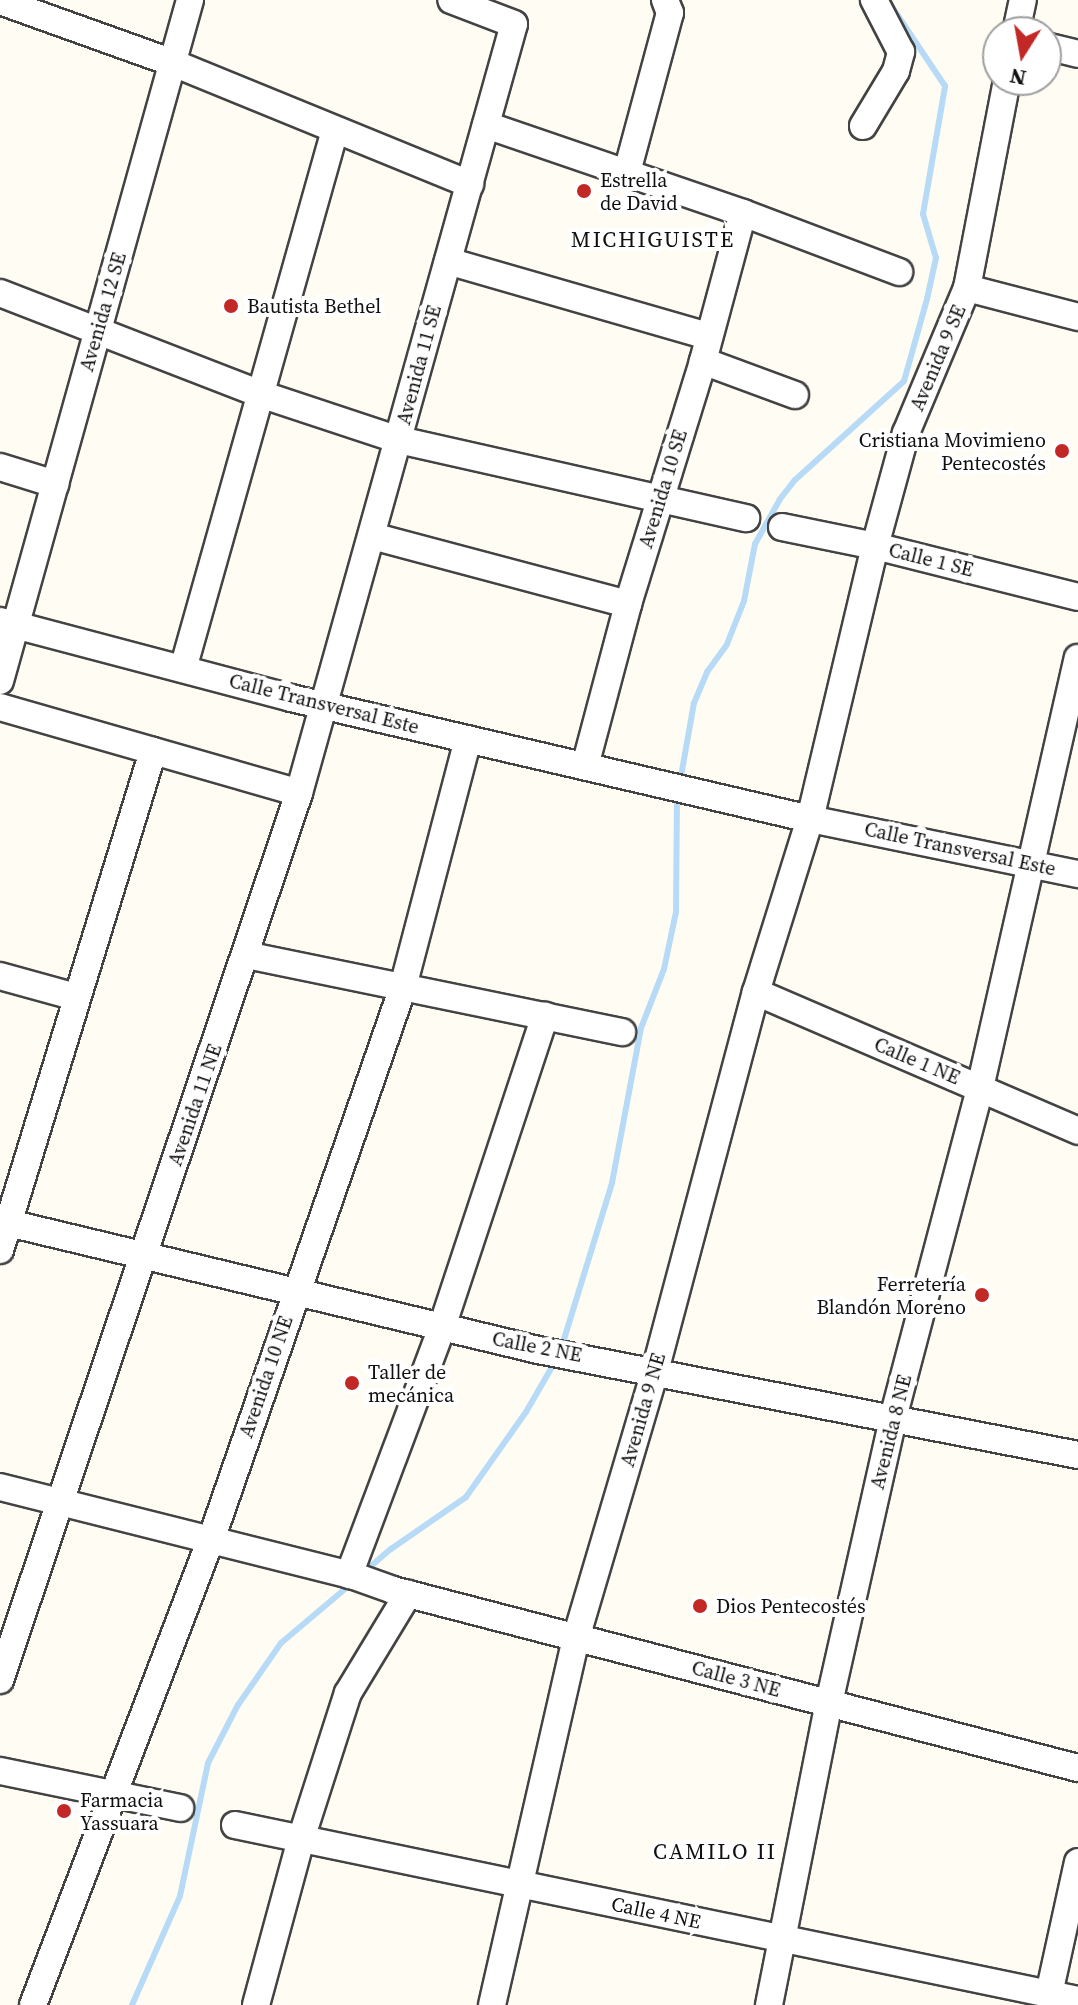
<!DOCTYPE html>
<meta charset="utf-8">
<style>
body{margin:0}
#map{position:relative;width:1078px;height:2005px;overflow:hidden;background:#fffdf3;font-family:"Source Serif 4",serif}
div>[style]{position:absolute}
.stream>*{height:6px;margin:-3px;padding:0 3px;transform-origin:3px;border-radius:3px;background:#b7dbf7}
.roads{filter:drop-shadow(2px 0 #434343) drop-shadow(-2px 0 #434343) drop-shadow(0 2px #434343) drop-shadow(0 -2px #434343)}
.minor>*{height:26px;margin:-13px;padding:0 13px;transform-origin:13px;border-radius:13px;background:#fff}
.dots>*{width:22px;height:22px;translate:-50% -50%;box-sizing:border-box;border:4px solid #fff;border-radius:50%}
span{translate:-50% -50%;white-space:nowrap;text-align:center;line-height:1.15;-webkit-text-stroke:8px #fff;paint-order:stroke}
.poi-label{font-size:20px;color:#101010}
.left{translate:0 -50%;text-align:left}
.right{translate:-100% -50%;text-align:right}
.street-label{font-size:20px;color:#101010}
.neighbourhood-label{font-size:22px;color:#101010;letter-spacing:2px}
.north{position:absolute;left:982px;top:16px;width:80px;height:80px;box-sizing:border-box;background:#fff;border:2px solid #9f9f9f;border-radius:50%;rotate:191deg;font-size:22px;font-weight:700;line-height:32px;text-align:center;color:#101010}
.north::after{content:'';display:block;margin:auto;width:28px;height:36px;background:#c22926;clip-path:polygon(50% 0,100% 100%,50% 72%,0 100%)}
</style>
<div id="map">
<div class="stream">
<div style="left:680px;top:782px;width:80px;rotate:-80deg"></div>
<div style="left:694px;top:703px;width:34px;rotate:-67deg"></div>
<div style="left:707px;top:672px;width:34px;rotate:-54deg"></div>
<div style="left:727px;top:644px;width:46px;rotate:-68.4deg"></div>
<div style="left:744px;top:601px;width:58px;rotate:-79.1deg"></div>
<div style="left:755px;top:544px;width:51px;rotate:-60.9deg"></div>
<div style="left:780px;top:499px;width:24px;rotate:-52deg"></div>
<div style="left:795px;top:480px;width:147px;rotate:-42.2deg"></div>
<div style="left:904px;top:381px;width:85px;rotate:-74.3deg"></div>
<div style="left:927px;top:299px;width:42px;rotate:-77.6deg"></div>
<div style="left:936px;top:258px;width:46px;rotate:-106.5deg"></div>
<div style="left:923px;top:214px;width:130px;rotate:-80.2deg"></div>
<div style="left:945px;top:86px;width:102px;rotate:-123.8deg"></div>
<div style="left:561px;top:1349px;width:174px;rotate:-72.9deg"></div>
<div style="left:612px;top:1183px;width:158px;rotate:-79.4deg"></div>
<div style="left:641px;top:1028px;width:63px;rotate:-68.7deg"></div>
<div style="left:664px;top:969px;width:58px;rotate:-78.1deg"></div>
<div style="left:676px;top:912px;width:115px;rotate:-89.5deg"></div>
<div style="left:363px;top:1573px;width:37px;rotate:-41deg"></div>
<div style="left:391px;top:1549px;width:91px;rotate:-34.7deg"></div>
<div style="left:466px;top:1497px;width:104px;rotate:-54.8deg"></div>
<div style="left:526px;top:1412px;width:60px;rotate:-60deg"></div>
<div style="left:132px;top:2005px;width:119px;rotate:-66.2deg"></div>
<div style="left:180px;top:1896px;width:136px;rotate:-78.1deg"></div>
<div style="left:208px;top:1763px;width:65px;rotate:-62.7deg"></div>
<div style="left:238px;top:1705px;width:75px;rotate:-55.3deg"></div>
<div style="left:281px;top:1643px;width:93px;rotate:-40.2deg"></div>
</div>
<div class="roads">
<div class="minor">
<div style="left:0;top:1px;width:184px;rotate:19.7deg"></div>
<div style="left:173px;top:63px;width:321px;rotate:22.2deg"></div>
<div style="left:1016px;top:32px;width:33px;rotate:-78deg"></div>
<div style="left:1046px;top:46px;width:33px;rotate:14deg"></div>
<div style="left:486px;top:125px;width:272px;rotate:18.9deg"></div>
<div style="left:743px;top:213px;width:167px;rotate:20.7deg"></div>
<div style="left:863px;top:126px;width:64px;rotate:-59deg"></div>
<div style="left:896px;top:71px;width:20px;rotate:-75deg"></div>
<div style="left:901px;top:52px;width:59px;rotate:-117.4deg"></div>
<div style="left:627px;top:172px;width:165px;rotate:-74.9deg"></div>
<div style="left:670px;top:13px;width:14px;rotate:-111deg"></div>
<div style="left:448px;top:261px;width:271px;rotate:16.1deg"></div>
<div style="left:967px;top:288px;width:115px;rotate:14.6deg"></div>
<div style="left:0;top:293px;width:282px;rotate:21.2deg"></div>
<div style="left:263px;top:395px;width:143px;rotate:18.3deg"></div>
<div style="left:399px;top:440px;width:356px;rotate:12.7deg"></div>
<div style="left:703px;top:361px;width:98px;rotate:20.3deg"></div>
<div style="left:0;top:467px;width:58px;rotate:17.2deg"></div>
<div style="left:782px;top:527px;width:95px;rotate:11.5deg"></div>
<div style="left:875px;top:546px;width:209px;rotate:14.1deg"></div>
<div style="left:372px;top:536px;width:265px;rotate:14.9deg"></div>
<div style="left:0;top:621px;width:301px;rotate:14.8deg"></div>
<div style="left:291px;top:698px;width:533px;rotate:13.12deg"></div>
<div style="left:810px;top:819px;width:274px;rotate:11.6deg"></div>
<div style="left:183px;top:669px;width:560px;rotate:-74.25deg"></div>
<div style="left:0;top:681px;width:707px;rotate:-74.41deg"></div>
<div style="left:0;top:707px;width:311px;rotate:16deg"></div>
<div style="left:585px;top:766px;width:168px;rotate:-75.1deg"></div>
<div style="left:628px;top:604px;width:254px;rotate:-72.8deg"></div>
<div style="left:703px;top:361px;width:153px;rotate:-74.9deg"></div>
<div style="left:246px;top:955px;width:384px;rotate:11.6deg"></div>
<div style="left:0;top:976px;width:79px;rotate:15.4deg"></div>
<div style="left:756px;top:992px;width:351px;rotate:23.3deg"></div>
<div style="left:0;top:1221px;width:553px;rotate:13.48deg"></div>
<div style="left:538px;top:1350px;width:550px;rotate:11deg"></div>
<div style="left:0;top:1250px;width:522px;rotate:-72.95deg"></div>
<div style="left:0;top:1487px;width:365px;rotate:14.1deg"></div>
<div style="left:354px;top:1576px;width:41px;rotate:19.7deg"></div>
<div style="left:393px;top:1590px;width:708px;rotate:14.57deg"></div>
<div style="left:349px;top:1575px;width:265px;rotate:-69.4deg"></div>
<div style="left:442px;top:1327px;width:328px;rotate:-71.7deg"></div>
<div style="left:0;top:1680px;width:936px;rotate:-71.37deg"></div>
<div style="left:299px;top:793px;width:798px;rotate:-74.38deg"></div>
<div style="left:514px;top:24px;width:67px;rotate:-159.1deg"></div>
<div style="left:0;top:1771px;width:184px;rotate:11.6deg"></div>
<div style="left:235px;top:1825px;width:861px;rotate:11.73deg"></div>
<div style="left:1049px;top:1994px;width:135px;rotate:-77.6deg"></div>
<div style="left:33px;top:2005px;width:498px;rotate:-69.1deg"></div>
<div style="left:211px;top:1540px;width:585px;rotate:-70.85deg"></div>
<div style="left:403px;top:987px;width:256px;rotate:-75.3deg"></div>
<div style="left:256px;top:2005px;width:172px;rotate:-74.8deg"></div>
<div style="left:301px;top:1839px;width:153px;rotate:-72.2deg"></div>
<div style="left:348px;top:1693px;width:116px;rotate:-58.8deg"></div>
<div style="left:492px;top:2005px;width:376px;rotate:-77.1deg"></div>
<div style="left:576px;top:1638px;width:278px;rotate:-73.5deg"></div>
<div style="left:655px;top:1371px;width:392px;rotate:-75.1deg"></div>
<div style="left:756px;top:992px;width:181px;rotate:-72.7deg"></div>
<div style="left:810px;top:819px;width:281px;rotate:-76.6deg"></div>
<div style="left:875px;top:546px;width:117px;rotate:-74.7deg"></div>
<div style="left:906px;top:433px;width:157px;rotate:-67.2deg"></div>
<div style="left:967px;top:288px;width:212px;rotate:-79.1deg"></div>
<div style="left:769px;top:2005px;width:308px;rotate:-78.8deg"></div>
<div style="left:829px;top:1703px;width:292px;rotate:-77.3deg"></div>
<div style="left:893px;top:1418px;width:341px;rotate:-75.2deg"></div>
<div style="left:980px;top:1088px;width:441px;rotate:-77.2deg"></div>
</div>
</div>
<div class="dots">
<div style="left:584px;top:191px;background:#c22926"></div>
<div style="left:231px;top:306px;background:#c22926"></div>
<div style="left:1062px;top:451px;background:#c22926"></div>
<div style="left:982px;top:1295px;background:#c22926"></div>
<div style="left:352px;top:1383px;background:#c22926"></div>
<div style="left:700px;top:1606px;background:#c22926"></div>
<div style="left:64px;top:1811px;background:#c22926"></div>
</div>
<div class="poi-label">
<span class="left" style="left:600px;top:192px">Estrella<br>de David</span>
<span class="left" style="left:247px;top:306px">Bautista Bethel</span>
<span class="right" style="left:1046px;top:452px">Cristiana Movimieno<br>Pentecostés</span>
<span class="right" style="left:966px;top:1296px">Ferretería<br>Blandón Moreno</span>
<span class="left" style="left:368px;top:1384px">Taller de<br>mecánica</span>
<span class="left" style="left:716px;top:1606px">Dios Pentecostés</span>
<span class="left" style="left:80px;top:1812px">Farmacia<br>Yassuara</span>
</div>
<div class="street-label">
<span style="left:103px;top:312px;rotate:-74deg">Avenida 12 SE</span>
<span style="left:938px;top:358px;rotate:-67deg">Avenida 9 SE</span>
<span style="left:419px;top:365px;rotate:-75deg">Avenida 11 SE</span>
<span style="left:663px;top:489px;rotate:-73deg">Avenida 10 SE</span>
<span style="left:931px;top:560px;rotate:14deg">Calle 1 SE</span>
<span style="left:324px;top:704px;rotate:14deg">Calle Transversal Este</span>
<span style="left:960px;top:849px;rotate:12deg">Calle Transversal Este</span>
<span style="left:917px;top:1061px;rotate:23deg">Calle 1 NE</span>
<span style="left:195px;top:1105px;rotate:-71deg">Avenida 11 NE</span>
<span style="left:537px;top:1347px;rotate:11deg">Calle 2 NE</span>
<span style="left:266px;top:1377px;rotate:-71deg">Avenida 10 NE</span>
<span style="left:643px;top:1410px;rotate:-74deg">Avenida 9 NE</span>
<span style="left:891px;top:1432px;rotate:-76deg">Avenida 8 NE</span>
<span style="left:736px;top:1679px;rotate:15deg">Calle 3 NE</span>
<span style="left:656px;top:1913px;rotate:12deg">Calle 4 NE</span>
</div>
<div class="neighbourhood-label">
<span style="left:653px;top:240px">MICHIGUISTE</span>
<span style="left:715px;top:1852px">CAMILO II</span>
</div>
<div class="north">N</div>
</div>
